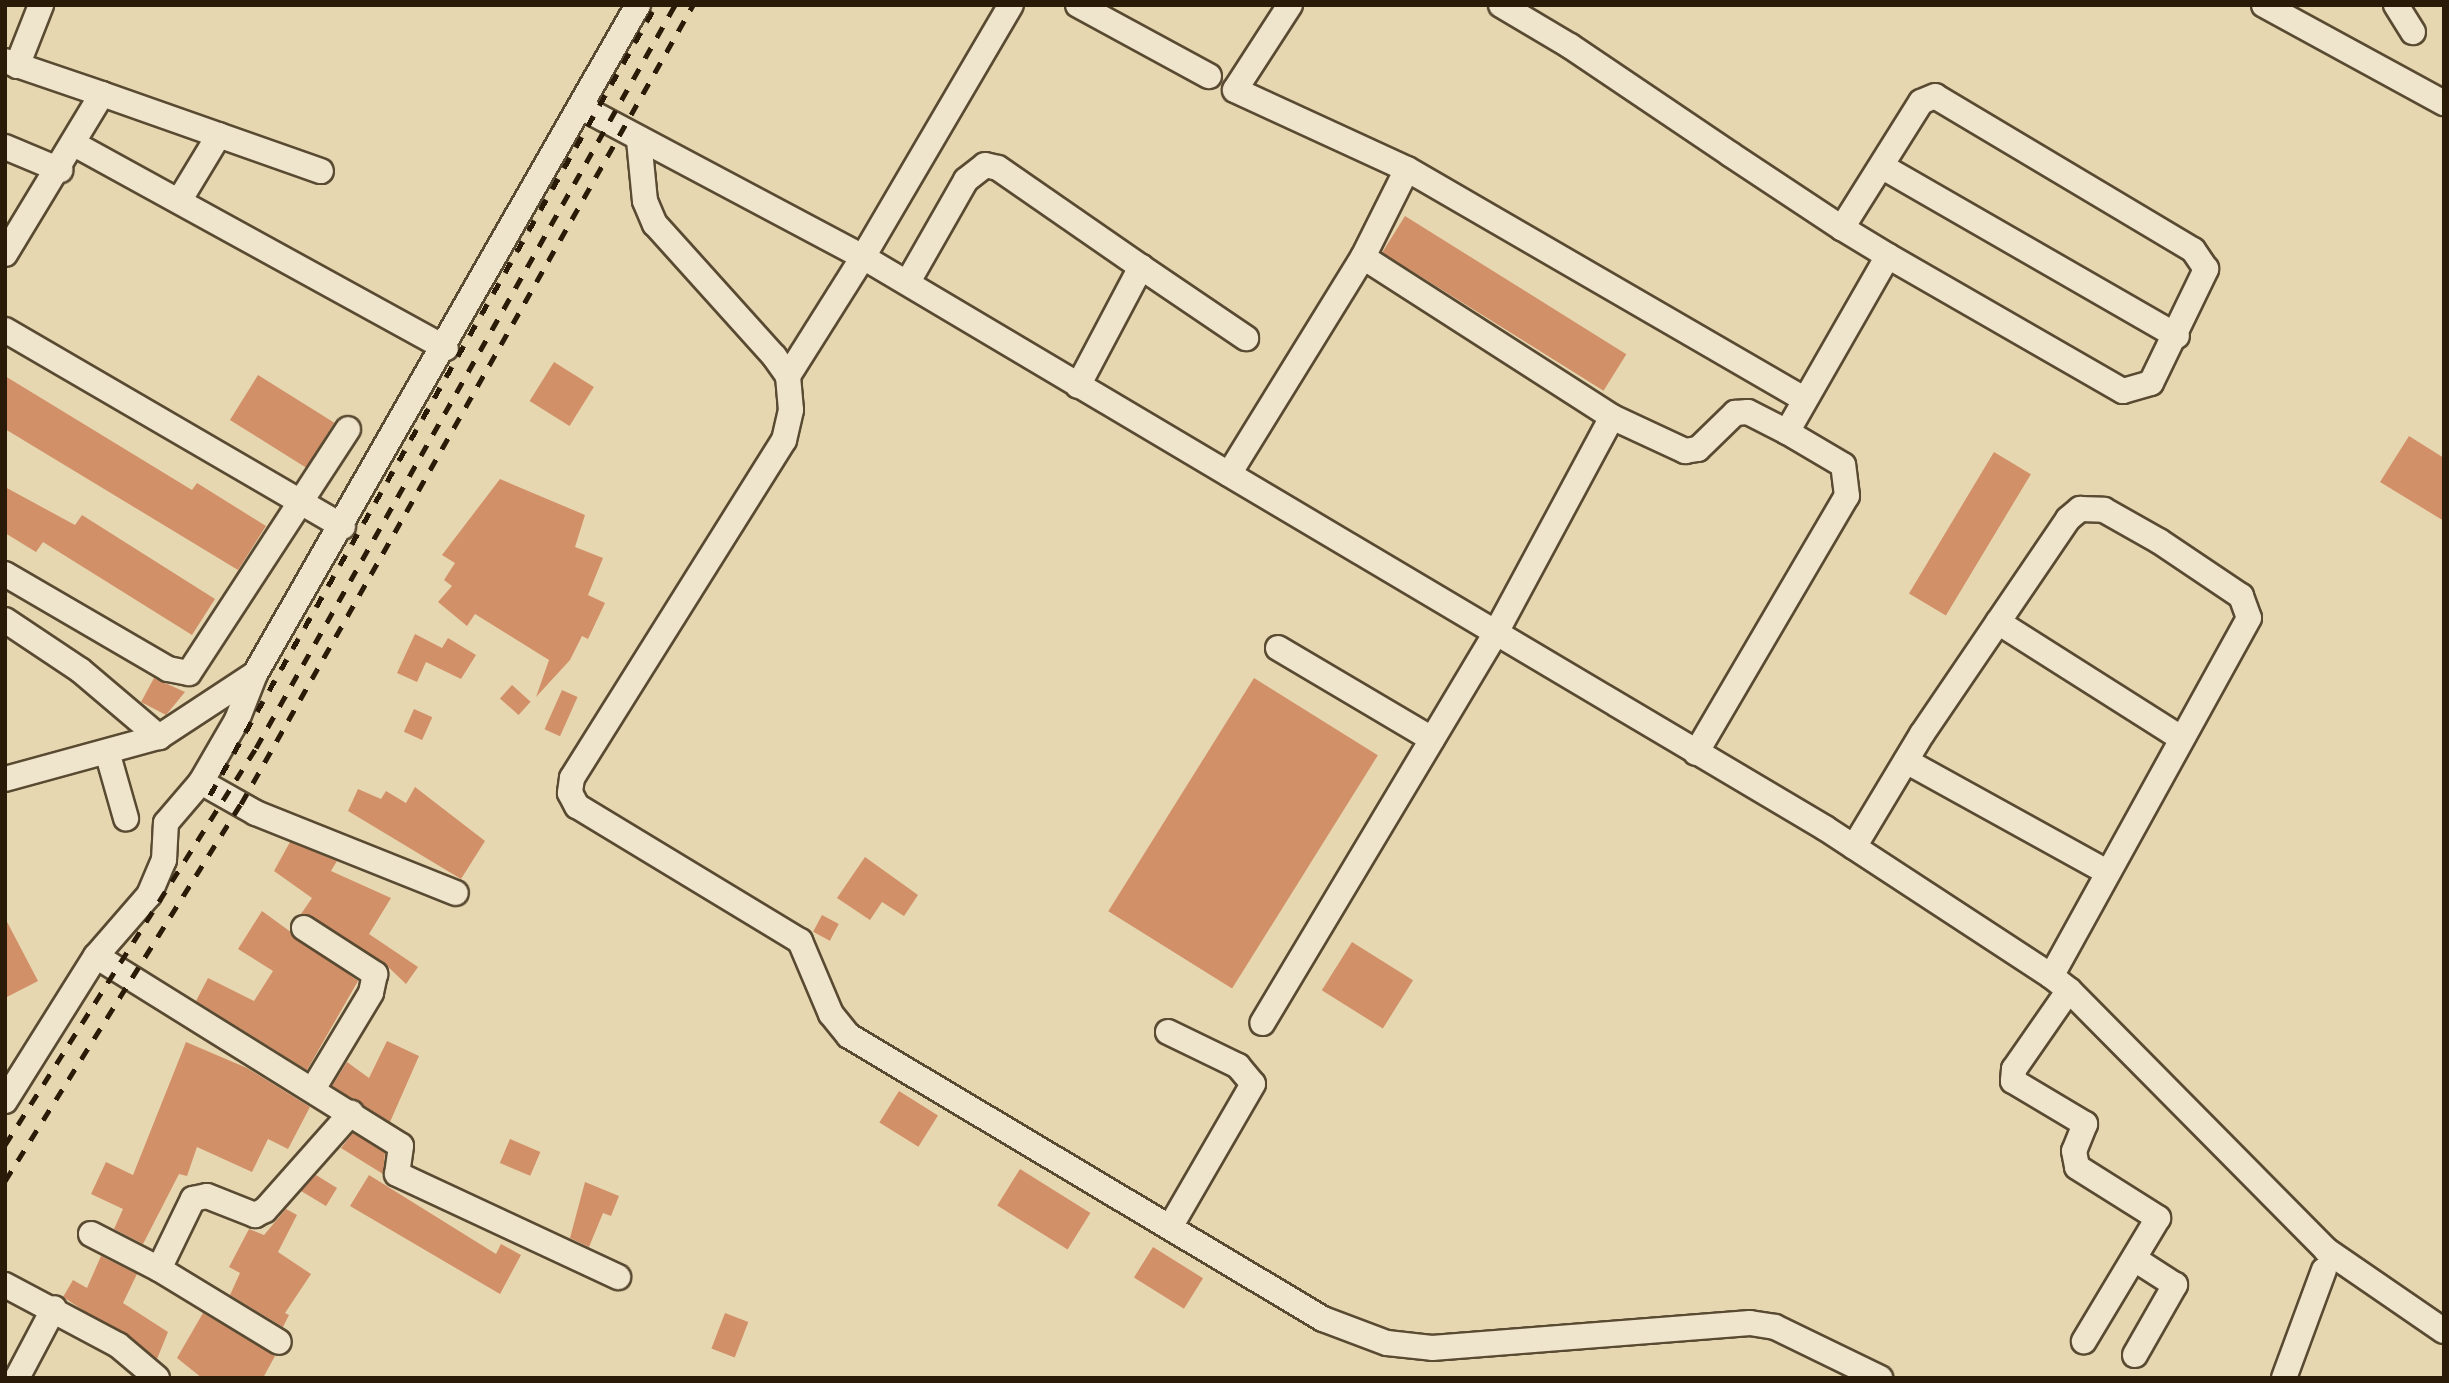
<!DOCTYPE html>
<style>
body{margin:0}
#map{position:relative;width:2449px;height:1383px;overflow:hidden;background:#e6d7b1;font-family:"Old Standard TT",serif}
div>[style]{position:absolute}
.building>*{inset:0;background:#d29069;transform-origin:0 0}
.roads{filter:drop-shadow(2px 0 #594a32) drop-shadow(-2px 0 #594a32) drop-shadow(0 2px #594a32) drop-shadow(0 -2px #594a32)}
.minor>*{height:24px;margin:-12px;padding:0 12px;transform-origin:12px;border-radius:12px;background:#efe5cc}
.rail>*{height:5px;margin-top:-2.5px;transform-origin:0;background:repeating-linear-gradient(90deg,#2a1b08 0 12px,transparent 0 24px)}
span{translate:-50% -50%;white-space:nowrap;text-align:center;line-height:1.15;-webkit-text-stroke:5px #efe5cc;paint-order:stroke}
.frame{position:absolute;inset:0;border:7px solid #2a1b08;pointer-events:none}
</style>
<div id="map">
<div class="building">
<div style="left:1405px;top:216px;width:261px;height:43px;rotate:32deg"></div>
<div style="left:554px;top:362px;width:47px;height:46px;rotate:32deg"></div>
<div style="left:258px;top:375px;width:90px;height:53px;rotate:32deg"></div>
<div style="clip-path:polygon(5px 376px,192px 490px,197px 483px,266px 526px,238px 570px,5px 429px)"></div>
<div style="clip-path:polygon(2409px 436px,2444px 458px,2444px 521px,2380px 482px)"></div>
<div style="left:1994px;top:452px;width:43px;height:165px;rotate:31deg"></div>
<div style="clip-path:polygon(500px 479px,585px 515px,575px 547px,603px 558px,588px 595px,605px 603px,588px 639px,582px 636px,570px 660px,536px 697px,549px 660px,475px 614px,467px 626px,438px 602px,452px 586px,444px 580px,455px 563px,442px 555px)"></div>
<div style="clip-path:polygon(5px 487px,75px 525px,82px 515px,215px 599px,192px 635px,43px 542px,36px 552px,5px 533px)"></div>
<div style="clip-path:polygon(415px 634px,442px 648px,448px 638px,476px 655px,461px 679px,426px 662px,417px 682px,397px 673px)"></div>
<div style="clip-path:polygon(154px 678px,185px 692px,166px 715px,141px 702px)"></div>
<div style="left:1254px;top:678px;width:146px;height:275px;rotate:32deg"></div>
<div style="left:512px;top:685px;width:25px;height:18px;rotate:42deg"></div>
<div style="left:562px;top:690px;width:17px;height:43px;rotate:24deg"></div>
<div style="left:414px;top:709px;width:20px;height:25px;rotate:24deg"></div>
<div style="clip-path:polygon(415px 787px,485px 841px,461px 879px,348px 811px,358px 789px,381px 799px,386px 791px,406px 803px)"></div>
<div style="clip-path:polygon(290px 842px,337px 861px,331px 871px,391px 898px,369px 934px,418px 967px,406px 984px,383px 962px,301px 914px,312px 898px,274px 871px)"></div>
<div style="clip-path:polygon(865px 857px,918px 895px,904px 916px,882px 902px,870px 920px,837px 898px)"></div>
<div style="clip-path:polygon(262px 911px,358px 981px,307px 1070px,196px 1001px,208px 978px,254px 1001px,273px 971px,238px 949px)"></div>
<div style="left:822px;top:915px;width:19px;height:19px;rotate:28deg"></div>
<div style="clip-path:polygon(5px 918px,38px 981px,5px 998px)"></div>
<div style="left:1352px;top:942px;width:72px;height:57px;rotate:32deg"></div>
<div style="clip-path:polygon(387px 1041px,419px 1056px,390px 1122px,332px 1086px,347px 1062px,369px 1078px)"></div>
<div style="clip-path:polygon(186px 1042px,247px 1068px,310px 1107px,288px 1149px,268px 1139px,252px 1172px,197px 1147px,187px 1176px,179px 1174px,143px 1244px,114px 1229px,123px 1209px,91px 1194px,106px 1162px,133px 1175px)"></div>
<div style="left:899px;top:1091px;width:46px;height:37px;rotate:32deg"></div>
<div style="clip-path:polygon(353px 1133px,385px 1153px,383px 1174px,341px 1148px)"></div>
<div style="left:510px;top:1139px;width:33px;height:26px;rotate:23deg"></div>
<div style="left:1020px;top:1169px;width:83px;height:43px;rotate:32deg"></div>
<div style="clip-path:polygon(316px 1175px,337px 1188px,326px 1206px,301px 1191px)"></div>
<div style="clip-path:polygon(369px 1175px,496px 1254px,501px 1244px,521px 1255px,500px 1294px,350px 1206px)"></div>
<div style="clip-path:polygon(585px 1182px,619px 1196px,611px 1216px,603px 1213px,589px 1247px,570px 1238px)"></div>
<div style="clip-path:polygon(286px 1209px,297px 1215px,278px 1252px,311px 1274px,285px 1313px,289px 1315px,283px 1327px,230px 1295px,240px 1273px,229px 1267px,249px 1229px,264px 1235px)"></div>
<div style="left:1153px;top:1247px;width:59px;height:36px;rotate:32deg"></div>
<div style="clip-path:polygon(101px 1256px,137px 1274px,123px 1303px,168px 1332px,157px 1359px,63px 1297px,73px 1280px,87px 1288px)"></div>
<div style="clip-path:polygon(203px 1313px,275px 1356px,263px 1378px,202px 1378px,177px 1358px)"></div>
<div style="left:725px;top:1313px;width:25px;height:38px;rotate:21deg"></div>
</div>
<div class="roads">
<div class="minor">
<div style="left:1078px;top:5px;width:149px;rotate:28.5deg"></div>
<div style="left:1290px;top:5px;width:101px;rotate:122.9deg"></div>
<div style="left:1235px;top:90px;width:189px;rotate:24.7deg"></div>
<div style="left:1407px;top:169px;width:460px;rotate:30.1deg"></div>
<div style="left:1501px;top:5px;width:80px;rotate:30.7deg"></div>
<div style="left:1570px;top:46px;width:193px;rotate:34deg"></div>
<div style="left:1730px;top:154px;width:134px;rotate:33.5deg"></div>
<div style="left:1842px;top:228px;width:54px;rotate:31.3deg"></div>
<div style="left:1888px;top:256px;width:271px;rotate:29.9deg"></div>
<div style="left:2123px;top:391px;width:29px;rotate:-16deg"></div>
<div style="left:2151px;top:383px;width:127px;rotate:-64.2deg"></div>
<div style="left:2206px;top:269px;width:23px;rotate:-124deg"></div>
<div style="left:2193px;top:250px;width:300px;rotate:-149.2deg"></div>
<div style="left:1935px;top:96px;width:15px;rotate:157deg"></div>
<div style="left:1921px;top:102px;width:149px;rotate:122.1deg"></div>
<div style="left:2264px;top:5px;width:205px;rotate:28.6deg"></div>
<div style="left:2396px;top:5px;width:32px;rotate:58deg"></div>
<div style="left:5px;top:61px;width:102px;rotate:18.8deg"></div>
<div style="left:102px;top:94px;width:187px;rotate:121.2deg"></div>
<div style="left:17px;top:66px;width:66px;rotate:-68.5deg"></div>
<div style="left:102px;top:94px;width:232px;rotate:19.4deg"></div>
<div style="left:581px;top:107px;width:319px;rotate:28deg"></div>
<div style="left:863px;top:257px;width:292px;rotate:-59.6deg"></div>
<div style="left:639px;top:140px;width:61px;rotate:84.4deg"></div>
<div style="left:645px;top:201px;width:25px;rotate:67deg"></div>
<div style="left:655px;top:224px;width:178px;rotate:48deg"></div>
<div style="left:774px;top:356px;width:24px;rotate:55deg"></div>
<div style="left:788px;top:376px;width:34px;rotate:85deg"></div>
<div style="left:791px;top:410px;width:31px;rotate:103deg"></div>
<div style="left:784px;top:440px;width:399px;rotate:122.1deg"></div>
<div style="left:572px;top:778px;width:15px;rotate:98deg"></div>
<div style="left:570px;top:793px;width:15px;rotate:62deg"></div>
<div style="left:577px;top:806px;width:261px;rotate:31.2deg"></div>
<div style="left:800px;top:941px;width:79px;rotate:67deg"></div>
<div style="left:831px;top:1014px;width:28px;rotate:51deg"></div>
<div style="left:849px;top:1036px;width:552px;rotate:30.84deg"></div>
<div style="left:1323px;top:1319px;width:68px;rotate:20.6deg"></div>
<div style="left:1387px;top:1343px;width:45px;rotate:6.3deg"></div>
<div style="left:1432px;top:1348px;width:319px;rotate:-4.5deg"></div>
<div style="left:1750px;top:1323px;width:25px;rotate:9deg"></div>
<div style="left:1775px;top:1327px;width:117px;rotate:25.9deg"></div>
<div style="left:76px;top:145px;width:422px;rotate:28.8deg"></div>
<div style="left:5px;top:147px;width:60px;rotate:22.7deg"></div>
<div style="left:1883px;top:167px;width:339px;rotate:29.9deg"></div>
<div style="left:179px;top:201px;width:77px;rotate:-58.8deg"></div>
<div style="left:1363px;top:257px;width:98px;rotate:-63.4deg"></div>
<div style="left:909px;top:280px;width:115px;rotate:-60.3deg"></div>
<div style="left:966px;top:180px;width:24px;rotate:-38deg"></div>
<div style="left:985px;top:165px;width:13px;rotate:13deg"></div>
<div style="left:998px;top:168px;width:174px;rotate:34.7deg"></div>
<div style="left:5px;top:330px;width:391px;rotate:30.2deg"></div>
<div style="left:788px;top:376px;width:141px;rotate:-57.8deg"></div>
<div style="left:863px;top:257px;width:1119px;rotate:30.69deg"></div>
<div style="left:1825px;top:828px;width:270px;rotate:33.2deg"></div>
<div style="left:2051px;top:976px;width:23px;rotate:38deg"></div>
<div style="left:2069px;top:990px;width:96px;rotate:124.8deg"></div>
<div style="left:2014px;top:1069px;width:12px;rotate:95deg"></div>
<div style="left:2013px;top:1081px;width:84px;rotate:30.8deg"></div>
<div style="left:2085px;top:1124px;width:29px;rotate:112deg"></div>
<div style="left:2074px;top:1151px;width:16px;rotate:79deg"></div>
<div style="left:2077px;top:1167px;width:96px;rotate:32.2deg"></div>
<div style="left:2158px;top:1218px;width:144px;rotate:121deg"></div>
<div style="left:1078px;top:386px;width:135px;rotate:-62.1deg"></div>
<div style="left:1141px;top:267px;width:127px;rotate:34.1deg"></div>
<div style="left:1612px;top:417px;width:81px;rotate:25deg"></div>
<div style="left:1685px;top:451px;width:13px;rotate:-9deg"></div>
<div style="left:1698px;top:449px;width:52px;rotate:-44.2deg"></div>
<div style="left:1735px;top:413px;width:13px;rotate:-4deg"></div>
<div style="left:1748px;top:412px;width:44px;rotate:27.1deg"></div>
<div style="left:1229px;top:474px;width:255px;rotate:-58.3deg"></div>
<div style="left:1363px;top:257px;width:296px;rotate:32.7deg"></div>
<div style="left:1612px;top:417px;width:249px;rotate:118.3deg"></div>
<div style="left:1494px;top:636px;width:451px;rotate:120.9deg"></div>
<div style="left:5px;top:574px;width:189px;rotate:30.2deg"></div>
<div style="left:168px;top:669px;width:21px;rotate:11deg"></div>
<div style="left:189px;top:673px;width:291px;rotate:-56.9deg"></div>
<div style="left:5px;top:620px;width:90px;rotate:33.7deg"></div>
<div style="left:80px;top:670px;width:104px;rotate:40.3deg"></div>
<div style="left:1998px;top:622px;width:217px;rotate:32.4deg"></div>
<div style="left:1278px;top:648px;width:179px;rotate:30.6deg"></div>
<div style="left:1696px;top:753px;width:298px;rotate:-59.6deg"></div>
<div style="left:1847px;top:496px;width:31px;rotate:-97deg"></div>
<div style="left:1843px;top:465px;width:65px;rotate:-149.5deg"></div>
<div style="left:1787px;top:432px;width:203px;rotate:-60.2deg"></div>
<div style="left:108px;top:755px;width:66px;rotate:74.1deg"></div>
<div style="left:1906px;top:761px;width:227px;rotate:28.9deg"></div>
<div style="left:5px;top:779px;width:160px;rotate:-15.3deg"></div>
<div style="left:159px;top:737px;width:115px;rotate:-33.3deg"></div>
<div style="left:201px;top:782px;width:63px;rotate:29.4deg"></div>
<div style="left:256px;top:813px;width:215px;rotate:21.8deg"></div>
<div style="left:1854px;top:847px;width:132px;rotate:-59deg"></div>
<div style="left:1922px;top:734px;width:260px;rotate:-55.8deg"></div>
<div style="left:2068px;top:519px;width:16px;rotate:-40deg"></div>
<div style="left:2080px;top:509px;width:24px;rotate:2deg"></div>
<div style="left:2104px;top:510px;width:63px;rotate:29.4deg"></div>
<div style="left:2159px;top:541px;width:99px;rotate:33.9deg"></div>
<div style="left:2241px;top:596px;width:23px;rotate:70deg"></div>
<div style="left:2249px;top:618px;width:409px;rotate:118.9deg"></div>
<div style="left:304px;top:928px;width:85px;rotate:32.9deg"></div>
<div style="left:375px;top:974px;width:19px;rotate:102deg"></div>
<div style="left:371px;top:993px;width:112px;rotate:121.1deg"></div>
<div style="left:96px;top:956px;width:359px;rotate:31.9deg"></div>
<div style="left:401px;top:1146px;width:28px;rotate:98deg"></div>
<div style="left:397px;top:1174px;width:244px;rotate:25deg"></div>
<div style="left:2069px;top:990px;width:366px;rotate:45.3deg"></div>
<div style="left:2326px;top:1250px;width:143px;rotate:34.5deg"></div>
<div style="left:1168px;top:1032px;width:78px;rotate:25.9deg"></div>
<div style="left:1238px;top:1066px;width:23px;rotate:50deg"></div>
<div style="left:1253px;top:1084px;width:162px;rotate:120.1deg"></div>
<div style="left:5px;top:1101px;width:171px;rotate:-57.9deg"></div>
<div style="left:96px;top:956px;width:81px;rotate:-49deg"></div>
<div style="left:149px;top:895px;width:38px;rotate:-67deg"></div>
<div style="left:164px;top:860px;width:37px;rotate:-87deg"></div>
<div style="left:166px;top:823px;width:54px;rotate:-49.5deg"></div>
<div style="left:201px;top:782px;width:72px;rotate:-59.9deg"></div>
<div style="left:237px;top:720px;width:49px;rotate:-68.6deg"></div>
<div style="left:255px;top:674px;width:771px;rotate:-60.21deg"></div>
<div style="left:91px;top:1234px;width:76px;rotate:27.2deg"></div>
<div style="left:159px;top:1269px;width:78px;rotate:-64.1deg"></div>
<div style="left:193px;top:1199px;width:14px;rotate:-12deg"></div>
<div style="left:207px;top:1196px;width:52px;rotate:21.6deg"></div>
<div style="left:255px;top:1215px;width:11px;rotate:-27deg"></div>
<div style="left:265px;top:1210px;width:130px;rotate:-48.4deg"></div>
<div style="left:159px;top:1269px;width:140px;rotate:31.3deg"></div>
<div style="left:5px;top:1285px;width:128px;rotate:28deg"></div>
<div style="left:118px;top:1345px;width:51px;rotate:40.2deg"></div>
<div style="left:2135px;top:1355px;width:81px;rotate:-60.3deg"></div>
<div style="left:2175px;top:1285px;width:46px;rotate:-147.3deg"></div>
<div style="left:17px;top:1378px;width:79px;rotate:-62.1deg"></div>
<div style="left:2284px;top:1378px;width:115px;rotate:-69.7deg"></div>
</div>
</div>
<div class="rail">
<div style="left:210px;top:795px;width:907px;rotate:-60.55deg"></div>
<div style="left:5px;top:1145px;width:470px;rotate:-57.7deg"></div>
<div style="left:256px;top:748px;width:853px;rotate:-60.58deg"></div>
<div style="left:5px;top:1181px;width:445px;rotate:-58deg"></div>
<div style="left:241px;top:804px;width:918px;rotate:-60.5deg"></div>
</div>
<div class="frame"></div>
</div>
